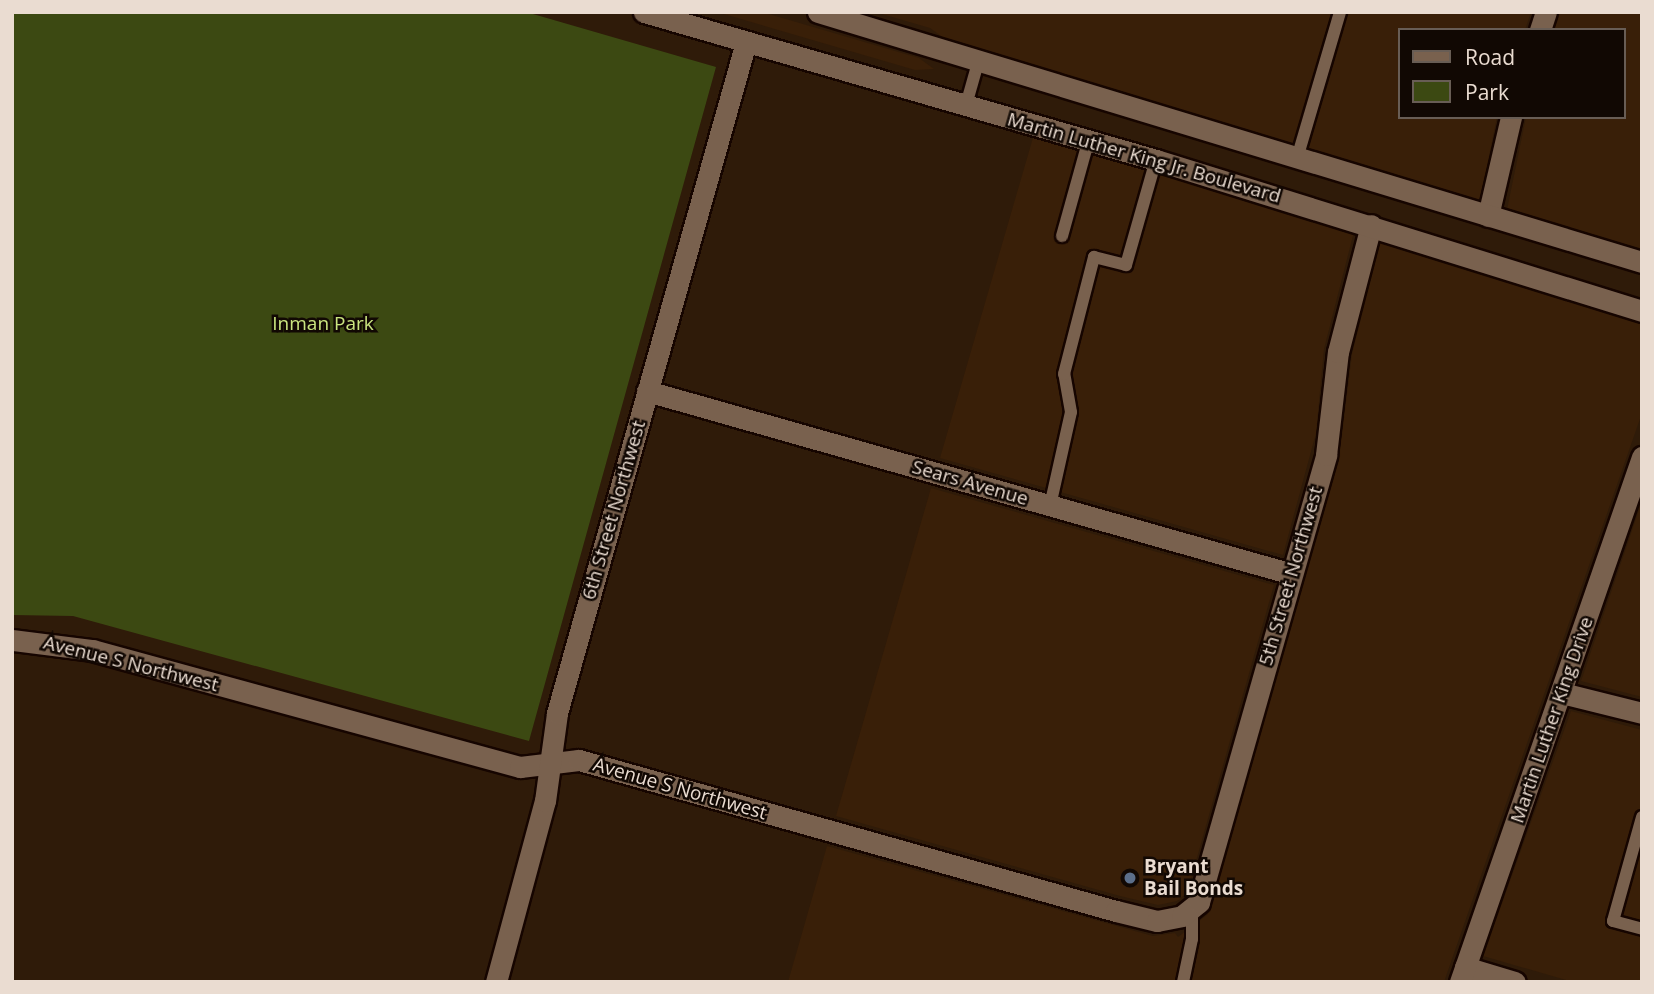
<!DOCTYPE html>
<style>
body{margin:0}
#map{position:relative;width:1654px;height:994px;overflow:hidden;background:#2f1b09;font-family:"Open Sans",sans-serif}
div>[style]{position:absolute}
.built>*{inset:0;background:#391f08}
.green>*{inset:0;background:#3c4912}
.roads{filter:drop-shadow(2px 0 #160500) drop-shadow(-2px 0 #160500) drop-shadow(0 2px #160500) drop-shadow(0 -2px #160500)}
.lane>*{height:12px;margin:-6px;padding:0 6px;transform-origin:6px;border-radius:6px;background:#79614e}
.street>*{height:21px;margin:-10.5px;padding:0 10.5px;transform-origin:10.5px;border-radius:10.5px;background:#79614e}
.secondary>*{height:21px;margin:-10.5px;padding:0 10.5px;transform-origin:10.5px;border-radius:10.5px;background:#79614e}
.dots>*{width:19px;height:19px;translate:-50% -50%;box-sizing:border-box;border:4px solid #110803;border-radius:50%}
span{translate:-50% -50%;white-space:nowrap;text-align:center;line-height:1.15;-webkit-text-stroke:5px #110803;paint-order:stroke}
.street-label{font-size:19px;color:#eadcd1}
.park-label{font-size:19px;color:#cae57f}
.poi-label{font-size:19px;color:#eadcd1;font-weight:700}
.left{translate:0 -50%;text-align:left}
.frame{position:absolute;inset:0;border:14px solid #eadcd1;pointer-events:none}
.legend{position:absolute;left:1398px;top:28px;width:228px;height:91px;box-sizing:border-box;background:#110803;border:2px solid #685d55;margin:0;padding:9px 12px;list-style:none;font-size:21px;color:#eadcd1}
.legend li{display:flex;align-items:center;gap:14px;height:35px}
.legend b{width:35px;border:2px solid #685d55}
</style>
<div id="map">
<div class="built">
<div style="clip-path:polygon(717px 12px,762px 12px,919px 58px,934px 69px,915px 70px)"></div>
<div style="clip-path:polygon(875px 12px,1531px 12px,1525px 30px,1400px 30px,1400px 117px,1497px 117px,1476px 220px,983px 66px,930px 28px)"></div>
<div style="clip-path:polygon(1560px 12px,1642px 12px,1642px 271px,1503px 229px,1526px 117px,1624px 117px,1624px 30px,1554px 30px)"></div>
<div style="clip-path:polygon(1039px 117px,1358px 216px,1324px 349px,1316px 433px,1283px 555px,940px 458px)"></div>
<div style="clip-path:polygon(1385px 224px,1642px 304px,1642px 413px,1444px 982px,788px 982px,827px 846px,1153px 936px,1175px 933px,1178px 937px,1207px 915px,1339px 459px,1352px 354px)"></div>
<div style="clip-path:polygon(931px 488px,1274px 585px,1187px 893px,1177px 901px,1158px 905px,1120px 896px,836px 816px)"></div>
<div style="clip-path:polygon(1642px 501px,1642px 697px,1581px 681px)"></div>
<div style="clip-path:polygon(1571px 711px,1642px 730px,1642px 982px,1573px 982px,1483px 956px)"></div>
</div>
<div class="green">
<div style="clip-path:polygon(12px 12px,526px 12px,716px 67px,529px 741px,73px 616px,12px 615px)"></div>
</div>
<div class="roads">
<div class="lane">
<div style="left:966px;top:105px;width:48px;rotate:-74.2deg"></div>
<div style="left:1298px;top:155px;width:149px;rotate:-73.6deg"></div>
<div style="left:1062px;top:236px;width:98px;rotate:-74.5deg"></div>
<div style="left:1050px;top:506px;width:96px;rotate:-77.4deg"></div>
<div style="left:1071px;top:412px;width:39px;rotate:-100deg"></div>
<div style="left:1064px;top:374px;width:121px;rotate:-75.6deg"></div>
<div style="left:1094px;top:257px;width:33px;rotate:14deg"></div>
<div style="left:1126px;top:265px;width:109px;rotate:-74.1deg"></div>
<div style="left:1642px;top:817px;width:108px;rotate:105.6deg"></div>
<div style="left:1613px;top:921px;width:30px;rotate:15deg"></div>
<div style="left:1183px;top:982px;width:44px;rotate:-78.2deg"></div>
<div style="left:1192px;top:939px;width:31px;rotate:-90deg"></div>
</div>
<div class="street">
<div style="left:1540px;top:30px;width:19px;rotate:-72deg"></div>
<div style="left:1488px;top:216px;width:102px;rotate:-76.9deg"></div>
<div style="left:647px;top:391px;width:670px;rotate:15.84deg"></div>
<div style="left:12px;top:640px;width:81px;rotate:7.1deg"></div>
<div style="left:92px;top:650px;width:444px;rotate:15.3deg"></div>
<div style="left:520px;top:767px;width:59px;rotate:-6.8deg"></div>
<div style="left:579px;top:760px;width:558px;rotate:15.71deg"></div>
<div style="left:1116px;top:911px;width:42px;rotate:13.7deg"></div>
<div style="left:1157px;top:921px;width:25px;rotate:-11deg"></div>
<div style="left:1182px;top:916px;width:22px;rotate:-39deg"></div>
<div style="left:1199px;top:902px;width:465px;rotate:-74.1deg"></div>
<div style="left:1326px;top:455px;width:104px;rotate:-83.4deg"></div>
<div style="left:1338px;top:352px;width:131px;rotate:-75.4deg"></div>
<div style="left:1562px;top:693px;width:82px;rotate:14deg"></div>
<div style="left:1465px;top:967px;width:52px;rotate:16.7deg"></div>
<div style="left:496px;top:982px;width:188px;rotate:-74.9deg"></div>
<div style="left:545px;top:801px;width:89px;rotate:-82.2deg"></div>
<div style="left:557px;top:713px;width:697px;rotate:-74.27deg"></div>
</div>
<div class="secondary">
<div style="left:644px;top:12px;width:533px;rotate:16.12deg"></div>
<div style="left:1156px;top:160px;width:509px;rotate:17.26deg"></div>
<div style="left:818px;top:12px;width:861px;rotate:16.88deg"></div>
<div style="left:1460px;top:982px;width:556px;rotate:-70.88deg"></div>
</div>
</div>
<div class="dots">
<div style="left:1130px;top:878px;background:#5c6f8a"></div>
</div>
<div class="street-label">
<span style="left:1144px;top:158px;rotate:16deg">Martin Luther King Jr. Boulevard</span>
<span style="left:970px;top:483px;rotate:16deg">Sears Avenue</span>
<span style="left:614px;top:510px;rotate:-74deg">6th Street Northwest</span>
<span style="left:1291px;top:576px;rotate:-74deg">5th Street Northwest</span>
<span style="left:131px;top:664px;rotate:14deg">Avenue S Northwest</span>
<span style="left:1552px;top:720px;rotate:-71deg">Martin Luther King Drive</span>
<span style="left:680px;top:789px;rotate:16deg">Avenue S Northwest</span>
</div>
<div class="park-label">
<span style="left:323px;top:324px">Inman Park</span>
</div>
<div class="poi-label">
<span class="left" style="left:1144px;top:878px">Bryant<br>Bail Bonds</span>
</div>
<div class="frame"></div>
<ul class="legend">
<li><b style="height:9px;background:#79614e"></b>Road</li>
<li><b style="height:19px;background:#3c4912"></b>Park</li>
</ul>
</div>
